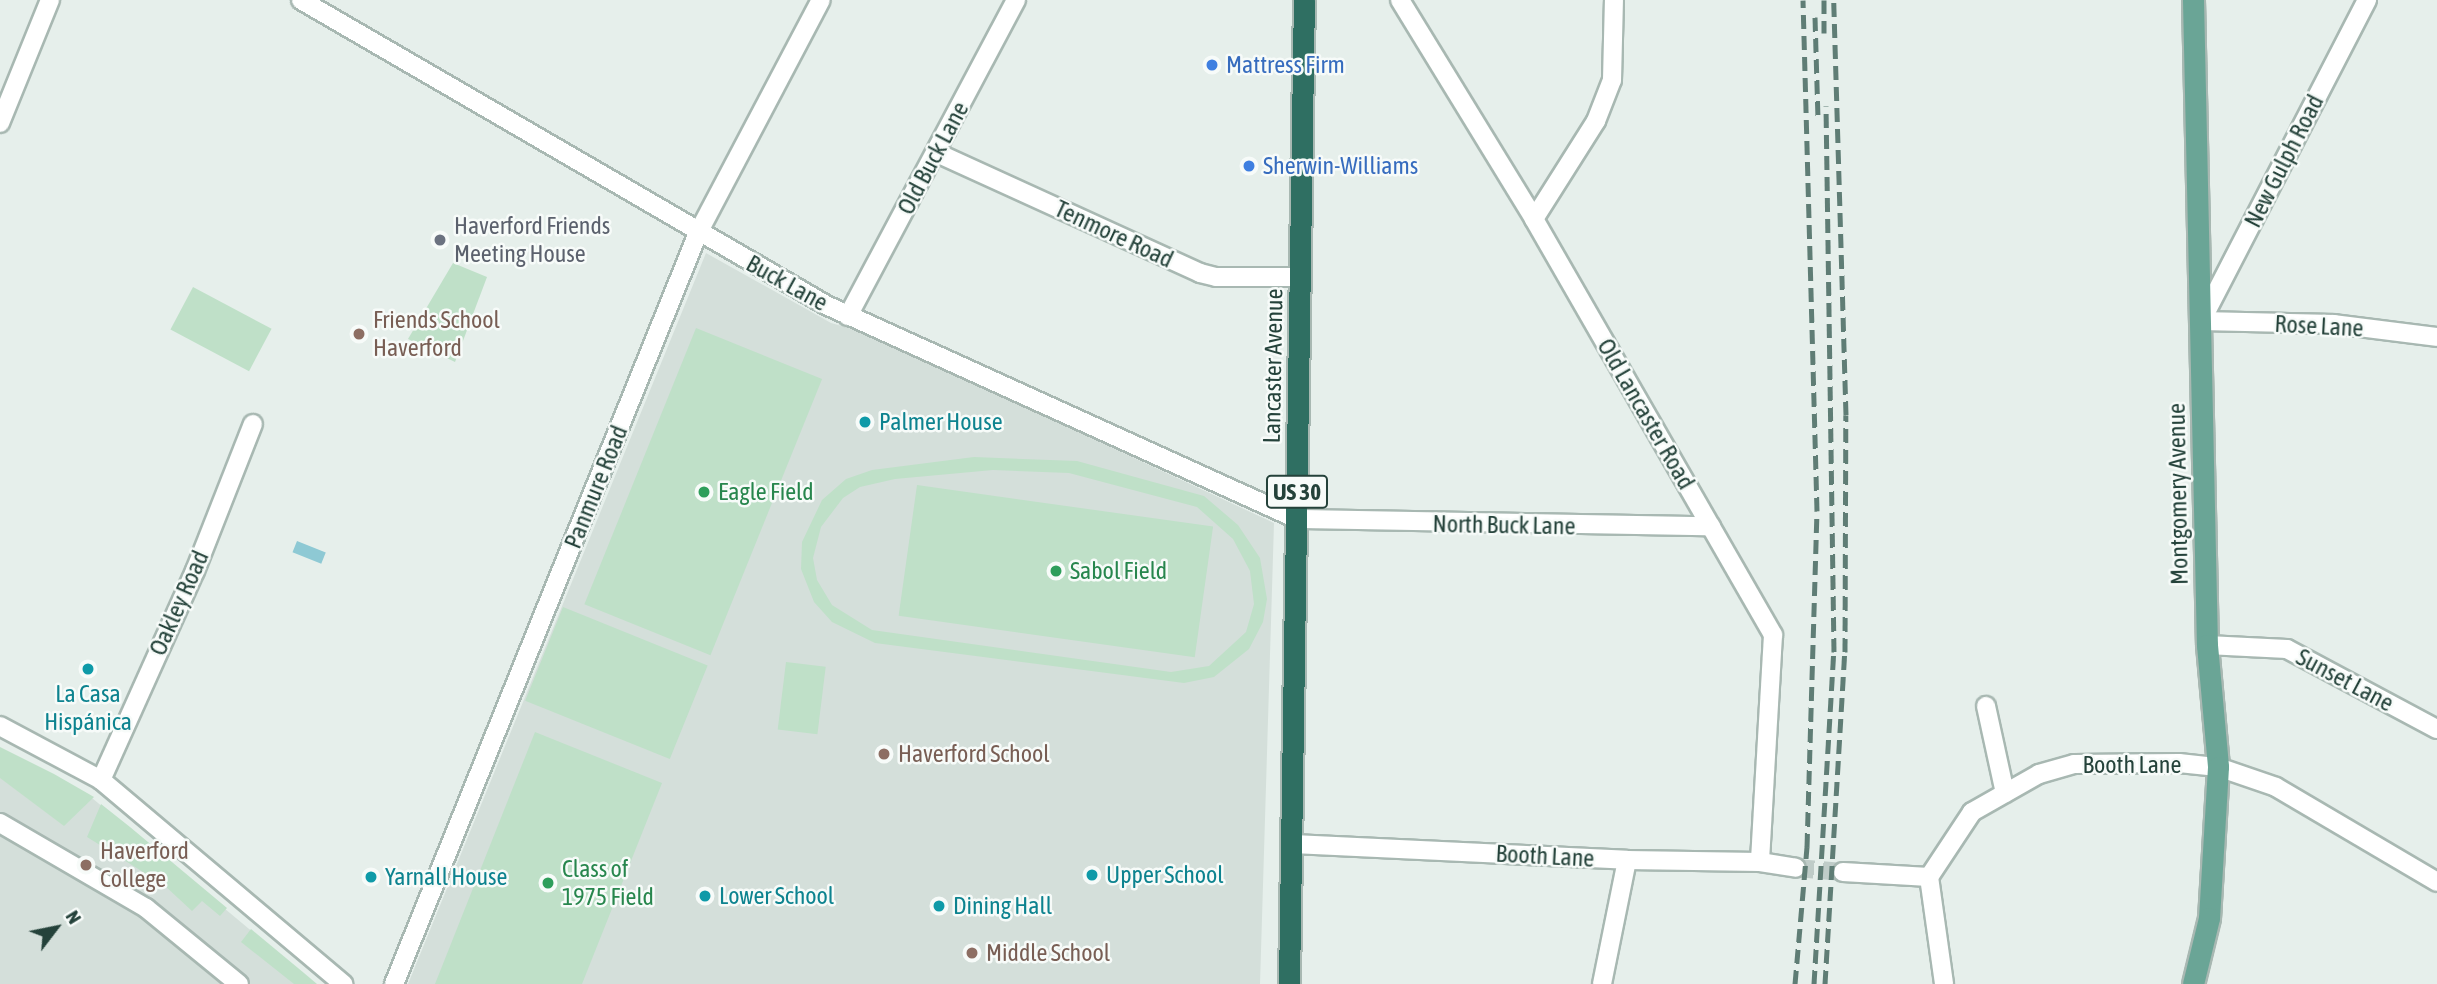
<!DOCTYPE html>
<meta charset="utf-8">
<style>
body{margin:0}
#map{position:relative;width:2437px;height:984px;overflow:hidden;background:#e6efeb;font-family:"Asap Condensed",sans-serif}
div>[style]{position:absolute}
.built>*{inset:0;background:#d4dfda}
.green>*{inset:0;background:#bfe0c8;transform-origin:0 0}
.water>*{inset:0;background:#8ec9d4;transform-origin:0 0}
.minor-tunnel>*{height:18px;margin-top:-9px;transform-origin:0;background:repeating-linear-gradient(90deg,#bfccc8 0 18px,transparent 0 27px)}
.roads{filter:drop-shadow(2px 0 #a8b8b2) drop-shadow(-2px 0 #a8b8b2) drop-shadow(0 2px #a8b8b2) drop-shadow(0 -2px #a8b8b2)}
.minor>*{height:18px;margin:-9px;padding:0 9px;transform-origin:9px;border-radius:9px;background:#fff}
.major>*{height:21px;margin:-10.5px;padding:0 10.5px;transform-origin:10.5px;border-radius:10.5px;background:#6aa596}
.highway>*{height:21px;margin:-10.5px;padding:0 10.5px;transform-origin:10.5px;border-radius:10.5px;background:#2f6f62}
.rail>*{height:5px;margin-top:-2.5px;transform-origin:0;background:repeating-linear-gradient(90deg,#5f7d75 0 14px,transparent 0 21px)}
.dots>*{width:19px;height:19px;translate:-50% -50%;box-sizing:border-box;border:4px solid #f7fbf9;border-radius:50%}
span{translate:-50% -50%;white-space:nowrap;text-align:center;line-height:1.15;-webkit-text-stroke:5px #f7fbf9;paint-order:stroke}
.shield-label span{padding:2px 5px;background:#f7fbf9;border:2px solid;border-radius:5px;-webkit-text-stroke-width:0}
.shield-label{font-size:23px;color:#24423a;font-weight:700}
.shop-label{font-size:24px;color:#366cbe}
.left{translate:0 -50%;text-align:left}
.street-label{font-size:24px;color:#24423a}
.worship-label{font-size:24px;color:#5b616d}
.education-label{font-size:24px;color:#785e54}
.culture-label{font-size:24px;color:#0d838f}
.leisure-label{font-size:24px;color:#27864d}
.north{position:absolute;left:21px;top:893px;width:70px;height:70px;-webkit-text-stroke:5px #f7fbf9;paint-order:stroke;rotate:58deg;font-size:19px;font-weight:700;line-height:28px;text-align:center;color:#24423a}
.north::after{content:'';display:block;margin:auto;width:24px;height:32px;background:#24423a;clip-path:polygon(50% 0,100% 100%,50% 72%,0 100%)}
</style>
<div id="map">
<div class="built">
<div style="clip-path:polygon(706px 253px,831px 323px,863px 332px,1274px 523px,1260px 984px,408px 984px)"></div>
<div style="clip-path:polygon(0 753px,86px 793px,315px 984px,0 984px)"></div>
</div>
<div class="green">
<div style="clip-path:polygon(453px 263px,487px 277px,455px 362px,408px 339px)"></div>
<div style="left:193px;top:287px;width:89px;height:48px;rotate:28deg"></div>
<div style="left:696px;top:328px;width:136px;height:298px;rotate:22deg"></div>
<div style="clip-path:polygon(evenodd,974px 457px,1077px 461px,1204px 496px,1238px 525px,1260px 558px,1267px 599px,1263px 622px,1249px 649px,1214px 677px,1184px 683px,875px 643px,832px 622px,814px 602px,801px 569px,802px 542px,822px 500px,846px 479px,872px 470px,974px 457px,993px 470px,1069px 473px,1197px 507px,1233px 539px,1250px 571px,1254px 604px,1246px 632px,1209px 666px,1171px 672px,872px 630px,832px 605px,817px 580px,813px 558px,821px 527px,843px 498px,860px 487px,895px 479px,993px 470px)"></div>
<div style="left:917px;top:485px;width:299px;height:132px;rotate:8deg"></div>
<div style="left:563px;top:607px;width:156px;height:101px;rotate:22deg"></div>
<div style="left:786px;top:662px;width:40px;height:68px;rotate:7deg"></div>
<div style="clip-path:polygon(535px 732px,662px 783px,582px 984px,435px 984px)"></div>
<div style="clip-path:polygon(0 747px,54px 774px,94px 797px,64px 826px,0 778px)"></div>
<div style="clip-path:polygon(101px 804px,130px 827px,227px 908px,220px 916px,202px 901px,192px 911px,164px 885px,87px 837px)"></div>
<div style="clip-path:polygon(251px 929px,304px 973px,317px 984px,294px 984px,241px 942px)"></div>
</div>
<div class="water">
<div style="left:297px;top:541px;width:31px;height:12px;rotate:22deg"></div>
</div>
<div class="minor-tunnel">
<div style="left:1796px;top:868px;width:47px;rotate:4.9deg"></div>
</div>
<div class="roads">
<div class="minor">
<div style="left:301px;top:0;width:607px;rotate:30.15deg"></div>
<div style="left:826px;top:305px;width:517px;rotate:24.43deg"></div>
<div style="left:1297px;top:519px;width:414px;rotate:1deg"></div>
<div style="left:1400px;top:0;width:257px;rotate:58.5deg"></div>
<div style="left:1534px;top:219px;width:480px;rotate:60.1deg"></div>
<div style="left:1773px;top:635px;width:227px;rotate:93.3deg"></div>
<div style="left:2367px;top:0;width:361px;rotate:117.3deg"></div>
<div style="left:2201px;top:321px;width:133px;rotate:1.3deg"></div>
<div style="left:2334px;top:324px;width:104px;rotate:7.2deg"></div>
<div style="left:0;top:123px;width:133px;rotate:-67.9deg"></div>
<div style="left:937px;top:153px;width:289px;rotate:24.5deg"></div>
<div style="left:1200px;top:273px;width:16px;rotate:14deg"></div>
<div style="left:1216px;top:277px;width:84px"></div>
<div style="left:1534px;top:219px;width:116px;rotate:-57.7deg"></div>
<div style="left:1596px;top:121px;width:44px;rotate:-68.7deg"></div>
<div style="left:1612px;top:80px;width:80px;rotate:-88.6deg"></div>
<div style="left:848px;top:316px;width:358px;rotate:-62deg"></div>
<div style="left:2207px;top:645px;width:80px;rotate:2.9deg"></div>
<div style="left:2287px;top:649px;width:170px;rotate:28.1deg"></div>
<div style="left:1986px;top:706px;width:89px;rotate:77.7deg"></div>
<div style="left:0;top:726px;width:115px;rotate:28.1deg"></div>
<div style="left:101px;top:780px;width:317px;rotate:40.1deg"></div>
<div style="left:101px;top:780px;width:229px;rotate:-65.8deg"></div>
<div style="left:195px;top:571px;width:158px;rotate:-68.5deg"></div>
<div style="left:0;top:823px;width:169px;rotate:30.2deg"></div>
<div style="left:146px;top:908px;width:120px;rotate:39.3deg"></div>
<div style="left:1293px;top:844px;width:334px;rotate:2.7deg"></div>
<div style="left:1627px;top:860px;width:133px;rotate:0.9deg"></div>
<div style="left:1760px;top:862px;width:36px;rotate:9deg"></div>
<div style="left:1843px;top:872px;width:86px;rotate:3.3deg"></div>
<div style="left:1929px;top:877px;width:78px;rotate:-56.5deg"></div>
<div style="left:1972px;top:812px;width:77px;rotate:-29.6deg"></div>
<div style="left:2039px;top:774px;width:36px;rotate:-16deg"></div>
<div style="left:2074px;top:764px;width:105px;rotate:-0.5deg"></div>
<div style="left:2179px;top:763px;width:39px;rotate:6deg"></div>
<div style="left:2218px;top:767px;width:61px;rotate:19deg"></div>
<div style="left:2276px;top:787px;width:187px;rotate:30.5deg"></div>
<div style="left:1929px;top:877px;width:108px;rotate:82deg"></div>
<div style="left:394px;top:984px;width:810px;rotate:-67.96deg"></div>
<div style="left:698px;top:233px;width:263px;rotate:-62.2deg"></div>
<div style="left:1602px;top:984px;width:126px;rotate:-78.6deg"></div>
</div>
<div class="major">
<div style="left:2193px;top:0;width:645px;rotate:88.76deg"></div>
<div style="left:2207px;top:645px;width:122px;rotate:84.8deg"></div>
<div style="left:2218px;top:767px;width:151px;rotate:93.4deg"></div>
<div style="left:2209px;top:918px;width:68px;rotate:103.6deg"></div>
</div>
<div class="highway">
<div style="left:1289px;top:984px;width:984px;rotate:-89.13deg"></div>
</div>
</div>
<div class="rail">
<div style="left:1824px;top:0;width:33px;rotate:90deg"></div>
<div style="left:1815px;top:17px;width:102px;rotate:88.3deg"></div>
<div style="left:1795px;top:984px;width:138px;rotate:-85deg"></div>
<div style="left:1807px;top:847px;width:336px;rotate:-88.3deg"></div>
<div style="left:1817px;top:511px;width:511px;rotate:-91.57deg"></div>
<div style="left:1814px;top:984px;width:333px;rotate:-86.6deg"></div>
<div style="left:1834px;top:652px;width:546px;rotate:-90.84deg"></div>
<div style="left:1825px;top:984px;width:333px;rotate:-86.6deg"></div>
<div style="left:1845px;top:652px;width:237px;rotate:-89.8deg"></div>
<div style="left:1846px;top:415px;width:415px;rotate:-91.7deg"></div>
</div>
<div class="dots">
<div style="left:1212px;top:65px;background:#3f7fe0"></div>
<div style="left:1249px;top:166px;background:#3f7fe0"></div>
<div style="left:440px;top:240px;background:#6b7280"></div>
<div style="left:359px;top:334px;background:#8d6e63"></div>
<div style="left:865px;top:422px;background:#0f9aa8"></div>
<div style="left:704px;top:492px;background:#2e9e5b"></div>
<div style="left:1056px;top:571px;background:#2e9e5b"></div>
<div style="left:88px;top:669px;background:#0f9aa8"></div>
<div style="left:884px;top:754px;background:#8d6e63"></div>
<div style="left:86px;top:865px;background:#8d6e63"></div>
<div style="left:1092px;top:875px;background:#0f9aa8"></div>
<div style="left:371px;top:877px;background:#0f9aa8"></div>
<div style="left:548px;top:883px;background:#2e9e5b"></div>
<div style="left:705px;top:896px;background:#0f9aa8"></div>
<div style="left:939px;top:906px;background:#0f9aa8"></div>
<div style="left:972px;top:953px;background:#8d6e63"></div>
</div>
<div class="shield-label">
<span style="left:1297px;top:492px">US 30</span>
</div>
<div class="shop-label">
<span class="left" style="left:1226px;top:65px">Mattress Firm</span>
<span class="left" style="left:1263px;top:166px">Sherwin-Williams</span>
</div>
<div class="street-label">
<span style="left:933px;top:158px;rotate:-62deg">Old Buck Lane</span>
<span style="left:2284px;top:161px;rotate:-63deg">New Gulph Road</span>
<span style="left:1114px;top:234px;rotate:25deg">Tenmore Road</span>
<span style="left:787px;top:283px;rotate:29deg">Buck Lane</span>
<span style="left:2319px;top:326px;rotate:3deg">Rose Lane</span>
<span style="left:1273px;top:366px;rotate:-89deg">Lancaster Avenue</span>
<span style="left:1646px;top:414px;rotate:60deg">Old Lancaster Road</span>
<span style="left:596px;top:487px;rotate:-68deg">Panmure Road</span>
<span style="left:2178px;top:494px;rotate:-91deg">Montgomery Avenue</span>
<span style="left:1504px;top:525px;rotate:1deg">North Buck Lane</span>
<span style="left:179px;top:603px;rotate:-66deg">Oakley Road</span>
<span style="left:2345px;top:680px;rotate:28deg">Sunset Lane</span>
<span style="left:2132px;top:765px">Booth Lane</span>
<span style="left:1545px;top:856px;rotate:3deg">Booth Lane</span>
</div>
<div class="worship-label">
<span class="left" style="left:454px;top:240px">Haverford Friends<br>Meeting House</span>
</div>
<div class="education-label">
<span class="left" style="left:373px;top:334px">Friends School<br>Haverford</span>
<span class="left" style="left:898px;top:754px">Haverford School</span>
<span class="left" style="left:100px;top:865px">Haverford<br>College</span>
<span class="left" style="left:986px;top:953px">Middle School</span>
</div>
<div class="culture-label">
<span class="left" style="left:879px;top:422px">Palmer House</span>
<span style="left:88px;top:708px">La Casa<br>Hispánica</span>
<span class="left" style="left:1106px;top:875px">Upper School</span>
<span class="left" style="left:385px;top:877px">Yarnall House</span>
<span class="left" style="left:719px;top:896px">Lower School</span>
<span class="left" style="left:953px;top:906px">Dining Hall</span>
</div>
<div class="leisure-label">
<span class="left" style="left:718px;top:492px">Eagle Field</span>
<span class="left" style="left:1070px;top:571px">Sabol Field</span>
<span class="left" style="left:562px;top:883px">Class of<br>1975 Field</span>
</div>
<div class="north">N</div>
</div>
